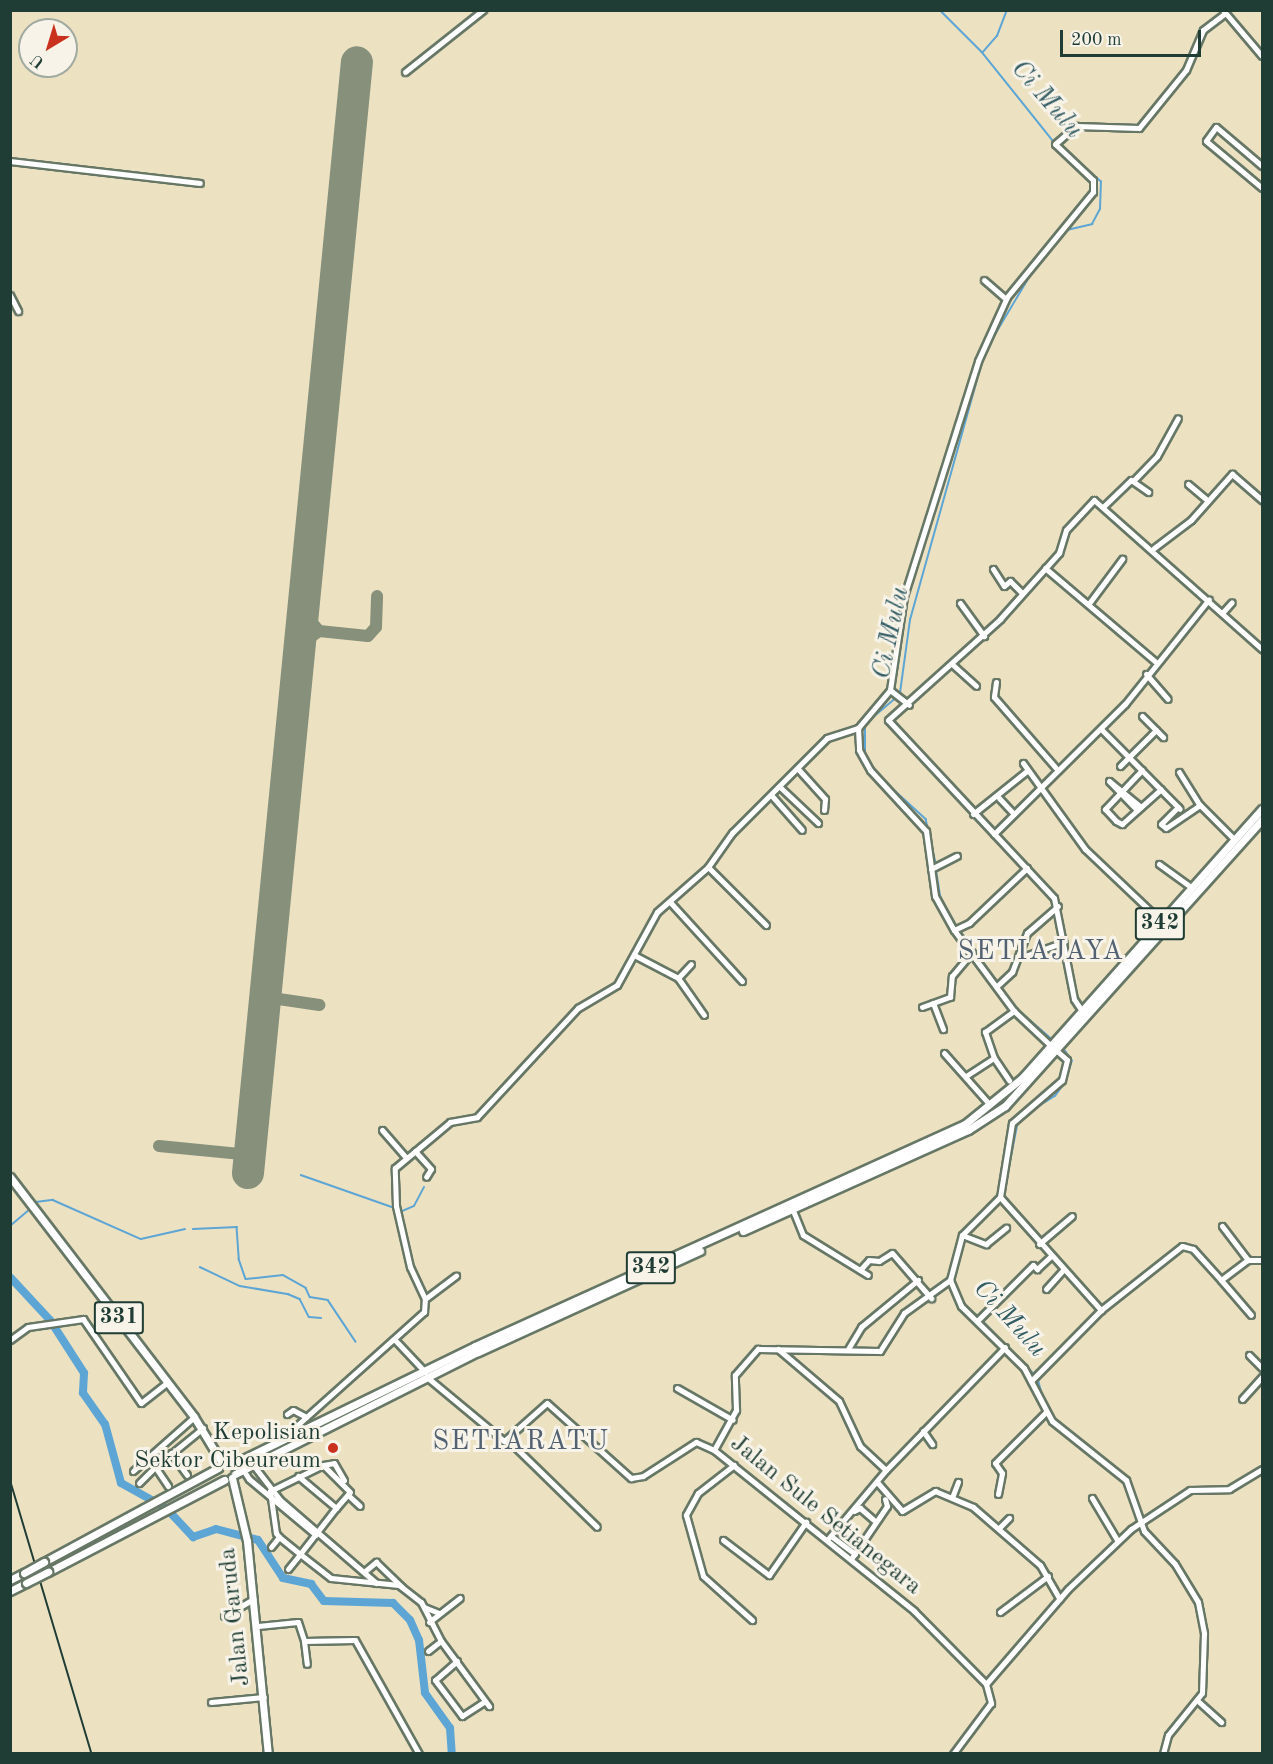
<!DOCTYPE html>
<style>
body{margin:0}
#map{position:relative;width:1273px;height:1764px;overflow:hidden;background:#ece2c2;font-family:"Old Standard TT",serif}
div>[style]{position:absolute}
.stream>*{height:1.5px;margin:-0.75px;padding:0 0.75px;transform-origin:0.75px;border-radius:0.75px;background:#5da5d4}
.river>*{height:8px;margin:-4px;padding:0 4px;transform-origin:4px;border-radius:4px;background:#5da5d4}
.taxiway>*{height:12px;margin:-6px;padding:0 6px;transform-origin:6px;border-radius:6px;background:#86907b}
.runway>*{height:32px;margin:-16px;padding:0 16px;transform-origin:16px;border-radius:16px;background:#86907b}
.roads{filter:drop-shadow(2px 0 #677766) drop-shadow(-2px 0 #677766) drop-shadow(0 2px #677766) drop-shadow(0 -2px #677766)}
.minor>*{height:5px;margin:-2.5px;padding:0 2.5px;transform-origin:2.5px;border-radius:2.5px;background:#fff}
.major>*{height:7px;margin:-3.5px;padding:0 3.5px;transform-origin:3.5px;border-radius:3.5px;background:#fff}
.rail>*{height:1.5px;margin:-0.75px;padding:0 0.75px;transform-origin:0.75px;border-radius:0.75px;background:#1f3d34}
.bridges{filter:drop-shadow(2px 0 #677766) drop-shadow(-2px 0 #677766) drop-shadow(0 2px #677766) drop-shadow(0 -2px #677766)}
.major-bridge>*{height:7px;margin:-3.5px;padding:0 3.5px;transform-origin:3.5px;border-radius:3.5px;background:#fff}
.dots>*{width:16px;height:16px;translate:-50% -50%;box-sizing:border-box;border:3px solid #f7f3e8;border-radius:50%}
span{translate:-50% -50%;white-space:nowrap;text-align:center;line-height:1.15;-webkit-text-stroke:6px #f7f3e8;paint-order:stroke}
.shield-label span{padding:2px 4px;background:#f7f3e8;border:2px solid;border-radius:4px;-webkit-text-stroke-width:0}
.shield-label{font-size:22px;color:#1f3d34;font-weight:700}
.poi-label{font-size:24px;color:#1f3d34}
.right{translate:-100% -50%;text-align:right}
.street-label{font-size:24px;color:#1f3d34}
.water-label{font-size:26px;color:#325c64;font-style:italic}
.quarter-label{font-size:27px;color:#526272;letter-spacing:1.5px}
.frame{position:absolute;inset:0;border:12px solid #1f3d34;pointer-events:none}
.north{position:absolute;left:18px;top:18px;width:60px;height:60px;box-sizing:border-box;background:#f7f3e8;border:2px solid #a1aaa0;border-radius:50%;rotate:218deg;font-size:16px;font-weight:700;line-height:24px;text-align:center;color:#1f3d34}
.north::after{content:'';display:block;margin:auto;width:21px;height:27px;background:#c8321e;clip-path:polygon(50% 0,100% 100%,50% 72%,0 100%)}
.scale{position:absolute;left:1060px;top:30px;width:141px;height:27px;box-sizing:border-box;border:3px solid #1f3d34;border-top:0;padding-left:8px;font-size:18px;line-height:21px;white-space:nowrap;color:#1f3d34;-webkit-text-stroke:4px #f7f3e8;paint-order:stroke}
</style>
<div id="map">
<div class="stream">
<div style="left:940px;top:10px;width:59px;rotate:45deg"></div>
<div style="left:982px;top:52px;width:115px;rotate:51.3deg"></div>
<div style="left:983px;top:52px;width:21px;rotate:-49deg"></div>
<div style="left:997px;top:36px;width:28px;rotate:-69deg"></div>
<div style="left:1057px;top:240px;width:14px;rotate:-45deg"></div>
<div style="left:1067px;top:230px;width:26px;rotate:-13deg"></div>
<div style="left:1092px;top:224px;width:17px;rotate:-62deg"></div>
<div style="left:1100px;top:209px;width:27px;rotate:-88deg"></div>
<div style="left:1101px;top:182px;width:33px;rotate:-139deg"></div>
<div style="left:987px;top:348px;width:94px;rotate:-59.3deg"></div>
<div style="left:900px;top:693px;width:74px;rotate:-82.2deg"></div>
<div style="left:910px;top:620px;width:275px;rotate:-74.4deg"></div>
<div style="left:865px;top:755px;width:31px;rotate:-90deg"></div>
<div style="left:865px;top:724px;width:42px;rotate:-40.2deg"></div>
<div style="left:879px;top:776px;width:64px;rotate:42.5deg"></div>
<div style="left:926px;top:819px;width:45px;rotate:77.2deg"></div>
<div style="left:936px;top:867px;width:30px;rotate:81deg"></div>
<div style="left:941px;top:897px;width:34px;rotate:62deg"></div>
<div style="left:959px;top:931px;width:64px;rotate:52.6deg"></div>
<div style="left:1000px;top:986px;width:14px;rotate:60deg"></div>
<div style="left:1014px;top:1006px;width:52px;rotate:41.1deg"></div>
<div style="left:1026px;top:1114px;width:34px;rotate:-32deg"></div>
<div style="left:1055px;top:1096px;width:17px;rotate:-54deg"></div>
<div style="left:1065px;top:1082px;width:22px;rotate:-72deg"></div>
<div style="left:1072px;top:1061px;width:17px;rotate:-126deg"></div>
<div style="left:301px;top:1175px;width:96px;rotate:19.4deg"></div>
<div style="left:1003px;top:1198px;width:78px;rotate:-79deg"></div>
<div style="left:36px;top:1202px;width:17px;rotate:-7deg"></div>
<div style="left:53px;top:1200px;width:96px;rotate:23.9deg"></div>
<div style="left:141px;top:1239px;width:45px;rotate:-12.8deg"></div>
<div style="left:400px;top:1212px;width:15px;rotate:-23deg"></div>
<div style="left:414px;top:1206px;width:21px;rotate:-62deg"></div>
<div style="left:10px;top:1226px;width:23px;rotate:-40deg"></div>
<div style="left:193px;top:1229px;width:44px;rotate:-2.6deg"></div>
<div style="left:237px;top:1227px;width:32px;rotate:86deg"></div>
<div style="left:239px;top:1259px;width:21px;rotate:71deg"></div>
<div style="left:246px;top:1279px;width:37px;rotate:-6deg"></div>
<div style="left:283px;top:1275px;width:26px;rotate:29deg"></div>
<div style="left:306px;top:1288px;width:10px;rotate:66deg"></div>
<div style="left:310px;top:1297px;width:18px;rotate:9deg"></div>
<div style="left:328px;top:1300px;width:50px;rotate:56.3deg"></div>
<div style="left:200px;top:1267px;width:44px;rotate:25.4deg"></div>
<div style="left:240px;top:1286px;width:49px;rotate:9.5deg"></div>
<div style="left:288px;top:1294px;width:13px;rotate:23deg"></div>
<div style="left:300px;top:1299px;width:20px;rotate:63deg"></div>
<div style="left:309px;top:1317px;width:12px;rotate:5deg"></div>
<div style="left:955px;top:1285px;width:13px;rotate:-90deg"></div>
<div style="left:962px;top:1303px;width:22px;rotate:39deg"></div>
<div style="left:982px;top:1320px;width:76px;rotate:46.1deg"></div>
<div style="left:1038px;top:1379px;width:25px;rotate:74deg"></div>
<div style="left:1127px;top:1478px;width:27px;rotate:68deg"></div>
<div style="left:1194px;top:1591px;width:21px;rotate:61deg"></div>
<div style="left:1204px;top:1609px;width:52px;rotate:87.8deg"></div>
<div style="left:1169px;top:1738px;width:54px;rotate:-51deg"></div>
</div>
<div class="river">
<div style="left:10px;top:1277px;width:59px;rotate:47.1deg"></div>
<div style="left:50px;top:1320px;width:63px;rotate:57.3deg"></div>
<div style="left:84px;top:1373px;width:20px;rotate:93deg"></div>
<div style="left:83px;top:1393px;width:38px;rotate:55deg"></div>
<div style="left:105px;top:1424px;width:61px;rotate:74.8deg"></div>
<div style="left:121px;top:1483px;width:51px;rotate:29.1deg"></div>
<div style="left:166px;top:1508px;width:40px;rotate:47deg"></div>
<div style="left:193px;top:1537px;width:24px;rotate:-19deg"></div>
<div style="left:216px;top:1529px;width:43px;rotate:14.7deg"></div>
<div style="left:258px;top:1540px;width:45px;rotate:56.7deg"></div>
<div style="left:283px;top:1578px;width:29px;rotate:12deg"></div>
<div style="left:311px;top:1584px;width:21px;rotate:53deg"></div>
<div style="left:324px;top:1601px;width:69px;rotate:1.7deg"></div>
<div style="left:393px;top:1603px;width:24px;rotate:45deg"></div>
<div style="left:410px;top:1620px;width:22px;rotate:66deg"></div>
<div style="left:419px;top:1640px;width:53px;rotate:83.5deg"></div>
<div style="left:425px;top:1693px;width:43px;rotate:54.5deg"></div>
<div style="left:450px;top:1728px;width:26px;rotate:86deg"></div>
</div>
<div class="taxiway">
<div style="left:303px;top:612px;width:25px;rotate:50deg"></div>
<div style="left:319px;top:631px;width:49px;rotate:5.8deg"></div>
<div style="left:368px;top:636px;width:12px;rotate:-48deg"></div>
<div style="left:376px;top:627px;width:31px;rotate:-88deg"></div>
<div style="left:299px;top:646px;width:25px;rotate:-37deg"></div>
<div style="left:265px;top:997px;width:55px;rotate:8.4deg"></div>
<div style="left:159px;top:1146px;width:91px;rotate:5.6deg"></div>
</div>
<div class="runway">
<div style="left:248px;top:1173px;width:1116px;rotate:-84.4deg"></div>
</div>
<div class="roads">
<div class="minor">
<div style="left:1223px;top:10px;width:60px;rotate:49.7deg"></div>
<div style="left:405px;top:72px;width:100px;rotate:-38.5deg"></div>
<div style="left:10px;top:161px;width:191px;rotate:6.6deg"></div>
<div style="left:1262px;top:166px;width:60px;rotate:-139.7deg"></div>
<div style="left:1216px;top:127px;width:17px;rotate:126deg"></div>
<div style="left:1206px;top:141px;width:73px;rotate:40deg"></div>
<div style="left:984px;top:280px;width:29px;rotate:41deg"></div>
<div style="left:10px;top:295px;width:18px;rotate:63deg"></div>
<div style="left:1134px;top:480px;width:33px;rotate:-46deg"></div>
<div style="left:1157px;top:456px;width:43px;rotate:-61.1deg"></div>
<div style="left:1188px;top:484px;width:26px;rotate:40deg"></div>
<div style="left:1104px;top:506px;width:37px;rotate:-44deg"></div>
<div style="left:1131px;top:480px;width:21px;rotate:35deg"></div>
<div style="left:1154px;top:548px;width:46px;rotate:-37.1deg"></div>
<div style="left:1191px;top:520px;width:62px;rotate:-48.3deg"></div>
<div style="left:1232px;top:474px;width:40px;rotate:41deg"></div>
<div style="left:1045px;top:568px;width:145px;rotate:40.3deg"></div>
<div style="left:993px;top:569px;width:20px;rotate:57deg"></div>
<div style="left:1004px;top:586px;width:8px;rotate:-40deg"></div>
<div style="left:1010px;top:581px;width:17px;rotate:45deg"></div>
<div style="left:1090px;top:602px;width:54px;rotate:-53.3deg"></div>
<div style="left:960px;top:603px;width:41px;rotate:54deg"></div>
<div style="left:1223px;top:612px;width:13px;rotate:-48deg"></div>
<div style="left:953px;top:665px;width:31px;rotate:42deg"></div>
<div style="left:1146px;top:674px;width:33px;rotate:49deg"></div>
<div style="left:996px;top:682px;width:15px;rotate:98deg"></div>
<div style="left:994px;top:697px;width:94px;rotate:48.9deg"></div>
<div style="left:890px;top:690px;width:24px;rotate:38deg"></div>
<div style="left:1142px;top:716px;width:30px;rotate:45deg"></div>
<div style="left:858px;top:728px;width:22px;rotate:87deg"></div>
<div style="left:859px;top:750px;width:23px;rotate:61deg"></div>
<div style="left:870px;top:770px;width:83px;rotate:47.4deg"></div>
<div style="left:926px;top:831px;width:66px;rotate:82.1deg"></div>
<div style="left:935px;top:896px;width:39px;rotate:61deg"></div>
<div style="left:954px;top:930px;width:101px;rotate:53.5deg"></div>
<div style="left:1014px;top:1011px;width:51px;rotate:43.4deg"></div>
<div style="left:1101px;top:729px;width:112px;rotate:45.4deg"></div>
<div style="left:1023px;top:763px;width:106px;rotate:54.2deg"></div>
<div style="left:1085px;top:849px;width:106px;rotate:43.5deg"></div>
<div style="left:1120px;top:766px;width:51px;rotate:-45deg"></div>
<div style="left:799px;top:770px;width:39px;rotate:48deg"></div>
<div style="left:825px;top:799px;width:11px;rotate:95deg"></div>
<div style="left:1142px;top:770px;width:54px;rotate:133.5deg"></div>
<div style="left:1105px;top:809px;width:16px;rotate:47deg"></div>
<div style="left:1116px;top:821px;width:7px;rotate:27deg"></div>
<div style="left:1122px;top:824px;width:52px;rotate:-41.9deg"></div>
<div style="left:1179px;top:772px;width:39px;rotate:58deg"></div>
<div style="left:781px;top:788px;width:51px;rotate:43.4deg"></div>
<div style="left:772px;top:796px;width:45px;rotate:48.6deg"></div>
<div style="left:999px;top:798px;width:19px;rotate:47deg"></div>
<div style="left:1178px;top:807px;width:24px;rotate:135deg"></div>
<div style="left:1161px;top:824px;width:6px;rotate:39deg"></div>
<div style="left:1166px;top:828px;width:41px;rotate:-34.1deg"></div>
<div style="left:1200px;top:805px;width:49px;rotate:45deg"></div>
<div style="left:1137px;top:810px;width:40px;rotate:-134deg"></div>
<div style="left:1109px;top:781px;width:41px;rotate:39.1deg"></div>
<div style="left:973px;top:814px;width:70px;rotate:-38.7deg"></div>
<div style="left:994px;top:834px;width:185px;rotate:-44.8deg"></div>
<div style="left:1125px;top:704px;width:134px;rotate:-51.3deg"></div>
<div style="left:1159px;top:864px;width:41px;rotate:36deg"></div>
<div style="left:708px;top:867px;width:82px;rotate:45deg"></div>
<div style="left:931px;top:869px;width:29px;rotate:-27deg"></div>
<div style="left:670px;top:902px;width:107px;rotate:47.7deg"></div>
<div style="left:954px;top:930px;width:17px;rotate:-25deg"></div>
<div style="left:969px;top:923px;width:80px;rotate:-43.5deg"></div>
<div style="left:636px;top:956px;width:47px;rotate:27.6deg"></div>
<div style="left:678px;top:978px;width:45px;rotate:54.9deg"></div>
<div style="left:1025px;top:956px;width:41px;rotate:-19.7deg"></div>
<div style="left:678px;top:978px;width:19px;rotate:-47deg"></div>
<div style="left:997px;top:986px;width:21px;rotate:-43deg"></div>
<div style="left:1012px;top:972px;width:42px;rotate:-69deg"></div>
<div style="left:1027px;top:933px;width:41px;rotate:-41.1deg"></div>
<div style="left:933px;top:1003px;width:28px;rotate:69deg"></div>
<div style="left:922px;top:1007px;width:30px;rotate:-20deg"></div>
<div style="left:950px;top:997px;width:21px;rotate:-85deg"></div>
<div style="left:952px;top:976px;width:31px;rotate:-50deg"></div>
<div style="left:1082px;top:1011px;width:14px;rotate:-124deg"></div>
<div style="left:1074px;top:999px;width:103px;rotate:-101.2deg"></div>
<div style="left:1054px;top:898px;width:243px;rotate:-133deg"></div>
<div style="left:888px;top:720px;width:151px;rotate:-42deg"></div>
<div style="left:1000px;top:619px;width:89px;rotate:-48.2deg"></div>
<div style="left:1059px;top:553px;width:24px;rotate:-73deg"></div>
<div style="left:1066px;top:530px;width:41px;rotate:-47deg"></div>
<div style="left:1094px;top:500px;width:225px;rotate:41.6deg"></div>
<div style="left:1057px;top:1051px;width:13px;rotate:42deg"></div>
<div style="left:1067px;top:1060px;width:21px;rotate:104deg"></div>
<div style="left:1062px;top:1080px;width:66px;rotate:139.3deg"></div>
<div style="left:1012px;top:1123px;width:75px;rotate:99.2deg"></div>
<div style="left:1000px;top:1197px;width:54px;rotate:135deg"></div>
<div style="left:962px;top:1235px;width:47px;rotate:104.9deg"></div>
<div style="left:950px;top:1280px;width:28px;rotate:67deg"></div>
<div style="left:961px;top:1306px;width:88px;rotate:44.5deg"></div>
<div style="left:1024px;top:1368px;width:60px;rotate:62.2deg"></div>
<div style="left:1052px;top:1421px;width:95px;rotate:38.6deg"></div>
<div style="left:1126px;top:1480px;width:54px;rotate:70.6deg"></div>
<div style="left:1144px;top:1531px;width:45px;rotate:46.8deg"></div>
<div style="left:1175px;top:1564px;width:44px;rotate:58.8deg"></div>
<div style="left:1198px;top:1602px;width:32px;rotate:79deg"></div>
<div style="left:1204px;top:1633px;width:60px;rotate:91.9deg"></div>
<div style="left:1202px;top:1693px;width:54px;rotate:129deg"></div>
<div style="left:1168px;top:1735px;width:20px;rotate:105deg"></div>
<div style="left:944px;top:1053px;width:69px;rotate:48.5deg"></div>
<div style="left:994px;top:1058px;width:27px;rotate:56deg"></div>
<div style="left:966px;top:1076px;width:33px;rotate:-33deg"></div>
<div style="left:994px;top:1058px;width:28px;rotate:-109deg"></div>
<div style="left:985px;top:1032px;width:36px;rotate:-36deg"></div>
<div style="left:382px;top:1130px;width:37px;rotate:49deg"></div>
<div style="left:415px;top:1151px;width:24px;rotate:48deg"></div>
<div style="left:431px;top:1169px;width:9px;rotate:122deg"></div>
<div style="left:1000px;top:1197px;width:152px;rotate:48.2deg"></div>
<div style="left:792px;top:1208px;width:29px;rotate:68deg"></div>
<div style="left:803px;top:1235px;width:76px;rotate:31.6deg"></div>
<div style="left:1222px;top:1226px;width:43px;rotate:52.6deg"></div>
<div style="left:962px;top:1235px;width:26px;rotate:21deg"></div>
<div style="left:986px;top:1244px;width:26px;rotate:-39deg"></div>
<div style="left:1039px;top:1244px;width:43px;rotate:-40.3deg"></div>
<div style="left:860px;top:1270px;width:13px;rotate:-48deg"></div>
<div style="left:869px;top:1260px;width:10px;rotate:6deg"></div>
<div style="left:879px;top:1261px;width:15px;rotate:-32deg"></div>
<div style="left:892px;top:1253px;width:60px;rotate:49.1deg"></div>
<div style="left:1221px;top:1280px;width:46px;rotate:49.4deg"></div>
<div style="left:1046px;top:1289px;width:25px;rotate:-48deg"></div>
<div style="left:425px;top:1299px;width:39px;rotate:-37deg"></div>
<div style="left:977px;top:1321px;width:79px;rotate:-45deg"></div>
<div style="left:1033px;top:1265px;width:6px;rotate:45deg"></div>
<div style="left:1037px;top:1269px;width:18px;rotate:-43deg"></div>
<div style="left:10px;top:1340px;width:22px;rotate:-36deg"></div>
<div style="left:28px;top:1327px;width:56px;rotate:-8.3deg"></div>
<div style="left:83px;top:1319px;width:102px;rotate:55.4deg"></div>
<div style="left:141px;top:1403px;width:34px;rotate:-38deg"></div>
<div style="left:395px;top:1340px;width:44px;rotate:46.8deg"></div>
<div style="left:778px;top:1349px;width:80px;rotate:40.4deg"></div>
<div style="left:839px;top:1401px;width:50px;rotate:65deg"></div>
<div style="left:860px;top:1446px;width:35px;rotate:43deg"></div>
<div style="left:886px;top:1470px;width:171px;rotate:-45.9deg"></div>
<div style="left:848px;top:1349px;width:26px;rotate:-59deg"></div>
<div style="left:861px;top:1327px;width:74px;rotate:-39.5deg"></div>
<div style="left:1249px;top:1355px;width:18px;rotate:45deg"></div>
<div style="left:428px;top:1378px;width:99px;rotate:39.7deg"></div>
<div style="left:504px;top:1441px;width:57px;rotate:-41.5deg"></div>
<div style="left:547px;top:1403px;width:113px;rotate:41.8deg"></div>
<div style="left:631px;top:1478px;width:12px;rotate:-9deg"></div>
<div style="left:643px;top:1476px;width:63px;rotate:-32.7deg"></div>
<div style="left:696px;top:1442px;width:20px;rotate:24deg"></div>
<div style="left:714px;top:1450px;width:257px;rotate:38.8deg"></div>
<div style="left:914px;top:1611px;width:103px;rotate:45.4deg"></div>
<div style="left:986px;top:1684px;width:20px;rotate:75deg"></div>
<div style="left:991px;top:1703px;width:64px;rotate:126.7deg"></div>
<div style="left:1031px;top:1381px;width:100px;rotate:-45.4deg"></div>
<div style="left:1101px;top:1310px;width:103px;rotate:-38.3deg"></div>
<div style="left:1182px;top:1246px;width:11px;rotate:15deg"></div>
<div style="left:1193px;top:1249px;width:42px;rotate:47.9deg"></div>
<div style="left:1221px;top:1280px;width:34px;rotate:-37deg"></div>
<div style="left:1248px;top:1260px;width:14px"></div>
<div style="left:677px;top:1388px;width:64px;rotate:29.7deg"></div>
<div style="left:1242px;top:1399px;width:30px;rotate:-48deg"></div>
<div style="left:287px;top:1414px;width:7px;rotate:-34deg"></div>
<div style="left:293px;top:1410px;width:15px;rotate:28deg"></div>
<div style="left:923px;top:1431px;width:16px;rotate:55deg"></div>
<div style="left:284px;top:1437px;width:188px;rotate:-41.8deg"></div>
<div style="left:424px;top:1312px;width:13px;rotate:-86deg"></div>
<div style="left:425px;top:1299px;width:35px;rotate:-115deg"></div>
<div style="left:410px;top:1267px;width:63px;rotate:-102.9deg"></div>
<div style="left:396px;top:1206px;width:38px;rotate:-92deg"></div>
<div style="left:395px;top:1168px;width:72px;rotate:-39.9deg"></div>
<div style="left:450px;top:1122px;width:27px;rotate:-10deg"></div>
<div style="left:477px;top:1117px;width:149px;rotate:-47.2deg"></div>
<div style="left:578px;top:1008px;width:45px;rotate:-30.5deg"></div>
<div style="left:617px;top:985px;width:83px;rotate:-61.3deg"></div>
<div style="left:657px;top:912px;width:68px;rotate:-41.4deg"></div>
<div style="left:708px;top:867px;width:42px;rotate:-54.8deg"></div>
<div style="left:732px;top:833px;width:134px;rotate:-45deg"></div>
<div style="left:827px;top:738px;width:33px;rotate:-18deg"></div>
<div style="left:858px;top:728px;width:50px;rotate:-49.9deg"></div>
<div style="left:890px;top:690px;width:95px;rotate:-81.5deg"></div>
<div style="left:904px;top:596px;width:246px;rotate:-72.5deg"></div>
<div style="left:978px;top:361px;width:70px;rotate:-65.6deg"></div>
<div style="left:1007px;top:297px;width:136px;rotate:-50.7deg"></div>
<div style="left:1093px;top:192px;width:12px;rotate:-90deg"></div>
<div style="left:1093px;top:180px;width:52px;rotate:-136.5deg"></div>
<div style="left:1055px;top:144px;width:28px;rotate:-41deg"></div>
<div style="left:1076px;top:126px;width:63px;rotate:1.8deg"></div>
<div style="left:1139px;top:128px;width:75px;rotate:-51deg"></div>
<div style="left:1186px;top:70px;width:43px;rotate:-67deg"></div>
<div style="left:1203px;top:30px;width:26px;rotate:-37deg"></div>
<div style="left:508px;top:1440px;width:124px;rotate:44.3deg"></div>
<div style="left:714px;top:1450px;width:46px;rotate:-61.2deg"></div>
<div style="left:736px;top:1410px;width:35px;rotate:-92deg"></div>
<div style="left:735px;top:1375px;width:35px;rotate:-49deg"></div>
<div style="left:758px;top:1349px;width:122px;rotate:0.9deg"></div>
<div style="left:880px;top:1351px;width:45px;rotate:-57.7deg"></div>
<div style="left:904px;top:1313px;width:57px;rotate:-35.7deg"></div>
<div style="left:171px;top:1453px;width:27px;rotate:54deg"></div>
<div style="left:247px;top:1457px;width:54px;rotate:52.5deg"></div>
<div style="left:280px;top:1500px;width:127px;rotate:40.8deg"></div>
<div style="left:238px;top:1462px;width:20px;rotate:57deg"></div>
<div style="left:249px;top:1479px;width:87px;rotate:39.9deg"></div>
<div style="left:323px;top:1465px;width:11px;rotate:-10deg"></div>
<div style="left:334px;top:1463px;width:20px;rotate:60deg"></div>
<div style="left:734px;top:1465px;width:46px;rotate:142.1deg"></div>
<div style="left:698px;top:1493px;width:25px;rotate:119deg"></div>
<div style="left:686px;top:1515px;width:63px;rotate:74.4deg"></div>
<div style="left:703px;top:1576px;width:66px;rotate:41.9deg"></div>
<div style="left:133px;top:1471px;width:81px;rotate:-41.5deg"></div>
<div style="left:298px;top:1476px;width:50px;rotate:40.1deg"></div>
<div style="left:877px;top:1482px;width:38px;rotate:49deg"></div>
<div style="left:902px;top:1511px;width:39px;rotate:-31deg"></div>
<div style="left:935px;top:1491px;width:41px;rotate:22.8deg"></div>
<div style="left:973px;top:1507px;width:89px;rotate:40.9deg"></div>
<div style="left:1040px;top:1565px;width:39px;rotate:60deg"></div>
<div style="left:139px;top:1483px;width:23px;rotate:-45deg"></div>
<div style="left:168px;top:1486px;width:23px;rotate:-124deg"></div>
<div style="left:155px;top:1467px;width:62px;rotate:-39.1deg"></div>
<div style="left:998px;top:1494px;width:21px;rotate:-79deg"></div>
<div style="left:1002px;top:1473px;width:12px;rotate:-125deg"></div>
<div style="left:995px;top:1463px;width:71px;rotate:-45deg"></div>
<div style="left:348px;top:1495px;width:16px;rotate:43deg"></div>
<div style="left:953px;top:1495px;width:14px;rotate:-69deg"></div>
<div style="left:1092px;top:1498px;width:49px;rotate:59.2deg"></div>
<div style="left:854px;top:1511px;width:7px;rotate:-27deg"></div>
<div style="left:860px;top:1508px;width:18px;rotate:41deg"></div>
<div style="left:1000px;top:1527px;width:13px;rotate:-45deg"></div>
<div style="left:831px;top:1536px;width:30px;rotate:37deg"></div>
<div style="left:723px;top:1540px;width:58px;rotate:37.3deg"></div>
<div style="left:769px;top:1575px;width:65px;rotate:-55.1deg"></div>
<div style="left:827px;top:1540px;width:92px;rotate:-49.9deg"></div>
<div style="left:271px;top:1547px;width:13px;rotate:-51deg"></div>
<div style="left:851px;top:1559px;width:64px;rotate:-55.8deg"></div>
<div style="left:887px;top:1506px;width:7px;rotate:-106deg"></div>
<div style="left:288px;top:1569px;width:19px;rotate:-51deg"></div>
<div style="left:300px;top:1554px;width:58px;rotate:-52deg"></div>
<div style="left:336px;top:1508px;width:21px;rotate:-49deg"></div>
<div style="left:350px;top:1492px;width:38px;rotate:-135deg"></div>
<div style="left:323px;top:1465px;width:59px;rotate:153.9deg"></div>
<div style="left:270px;top:1491px;width:42px;rotate:81.9deg"></div>
<div style="left:276px;top:1533px;width:5px;rotate:53deg"></div>
<div style="left:279px;top:1537px;width:27px;rotate:39deg"></div>
<div style="left:300px;top:1554px;width:39px;rotate:38deg"></div>
<div style="left:331px;top:1578px;width:68px;rotate:5.9deg"></div>
<div style="left:399px;top:1585px;width:28px;rotate:38deg"></div>
<div style="left:421px;top:1602px;width:44px;rotate:62.9deg"></div>
<div style="left:441px;top:1641px;width:81px;rotate:53.6deg"></div>
<div style="left:364px;top:1572px;width:16px;rotate:-40deg"></div>
<div style="left:376px;top:1562px;width:36px;rotate:44deg"></div>
<div style="left:424px;top:1607px;width:16px;rotate:22deg"></div>
<div style="left:1000px;top:1612px;width:60px;rotate:-36.9deg"></div>
<div style="left:224px;top:1616px;width:34px;rotate:-30deg"></div>
<div style="left:429px;top:1622px;width:39px;rotate:-38deg"></div>
<div style="left:258px;top:1626px;width:40px;rotate:-5.7deg"></div>
<div style="left:298px;top:1622px;width:20px;rotate:72deg"></div>
<div style="left:304px;top:1641px;width:51px;rotate:-1.1deg"></div>
<div style="left:355px;top:1640px;width:131px;rotate:60.7deg"></div>
<div style="left:304px;top:1641px;width:23px;rotate:83deg"></div>
<div style="left:428px;top:1651px;width:16px;rotate:-38deg"></div>
<div style="left:457px;top:1661px;width:29px;rotate:139deg"></div>
<div style="left:435px;top:1680px;width:45px;rotate:53.1deg"></div>
<div style="left:462px;top:1716px;width:27px;rotate:-33deg"></div>
<div style="left:986px;top:1684px;width:125px;rotate:-49.2deg"></div>
<div style="left:1068px;top:1589px;width:87px;rotate:-43.6deg"></div>
<div style="left:1131px;top:1529px;width:71px;rotate:-33.5deg"></div>
<div style="left:1190px;top:1490px;width:39px;rotate:-1deg"></div>
<div style="left:1229px;top:1489px;width:39px;rotate:-31deg"></div>
<div style="left:211px;top:1702px;width:53px;rotate:-5.4deg"></div>
<div style="left:1199px;top:1702px;width:30px;rotate:42deg"></div>
</div>
<div class="major">
<div style="left:10px;top:1177px;width:302px;rotate:52.5deg"></div>
<div style="left:194px;top:1417px;width:54px;rotate:58.7deg"></div>
<div style="left:743px;top:1231px;width:247px;rotate:-24.2deg"></div>
<div style="left:968px;top:1130px;width:44px;rotate:-33deg"></div>
<div style="left:1005px;top:1106px;width:385px;rotate:-48.1deg"></div>
<div style="left:233px;top:1464px;width:269px;rotate:-26deg"></div>
<div style="left:475px;top:1346px;width:538px;rotate:-24.37deg"></div>
<div style="left:965px;top:1124px;width:75px;rotate:-39deg"></div>
<div style="left:1023px;top:1077px;width:359px;rotate:-48.3deg"></div>
<div style="left:235px;top:1474px;width:272px;rotate:-26.7deg"></div>
<div style="left:478px;top:1352px;width:244px;rotate:-24.5deg"></div>
<div style="left:232px;top:1478px;width:65px;rotate:76.6deg"></div>
<div style="left:247px;top:1541px;width:214px;rotate:84.4deg"></div>
<div style="left:44px;top:1562px;width:198px;rotate:-28.4deg"></div>
<div style="left:48px;top:1572px;width:199px;rotate:-27.6deg"></div>
<div style="left:10px;top:1580px;width:16px;rotate:-27deg"></div>
<div style="left:10px;top:1591px;width:18px;rotate:-27deg"></div>
</div>
</div>
<div class="rail">
<div style="left:10px;top:1479px;width:287px;rotate:73.4deg"></div>
</div>
<div class="bridges">
<div class="major-bridge">
<div style="left:24px;top:1573px;width:23px;rotate:-29deg"></div>
<div style="left:26px;top:1583px;width:25px;rotate:-27deg"></div>
</div>
</div>
<div class="dots">
<div style="left:333px;top:1448px;background:#c8321e"></div>
</div>
<div class="shield-label">
<span style="left:1160px;top:924px">342</span>
<span style="left:651px;top:1268px">342</span>
<span style="left:119px;top:1318px">331</span>
</div>
<div class="poi-label">
<span class="right" style="left:321px;top:1448px">Kepolisian<br>Sektor Cibeureum</span>
</div>
<div class="street-label">
<span style="left:825px;top:1516px;rotate:39deg">Jalan Sule Setianegara</span>
<span style="left:236px;top:1617px;rotate:-96deg">Jalan Garuda</span>
</div>
<div class="water-label">
<span style="left:1046px;top:100px;rotate:49deg">Ci Mulu</span>
<span style="left:892px;top:633px;rotate:-78deg">Ci Mulu</span>
<span style="left:1009px;top:1319px;rotate:48deg">Ci Mulu</span>
</div>
<div class="quarter-label">
<span style="left:1041px;top:952px">SETIAJAYA</span>
<span style="left:521px;top:1442px">SETIARATU</span>
</div>
<div class="frame"></div>
<div class="north">U</div>
<div class="scale">200 m</div>
</div>
